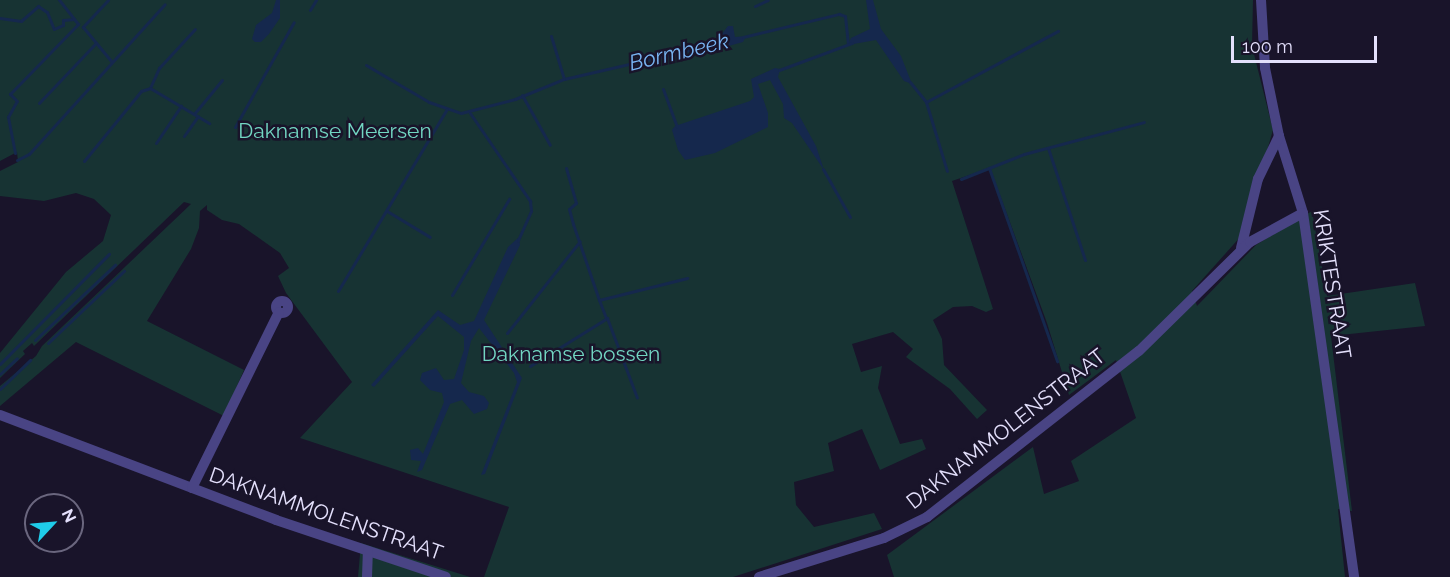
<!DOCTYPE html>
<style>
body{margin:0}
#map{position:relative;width:1450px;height:577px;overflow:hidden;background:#19142a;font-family:Raleway,sans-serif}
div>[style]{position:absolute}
.green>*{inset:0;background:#173333}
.water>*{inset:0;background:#15284d}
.stream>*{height:3px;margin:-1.5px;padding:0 1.5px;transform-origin:1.5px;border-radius:1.5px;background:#15284d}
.minor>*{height:10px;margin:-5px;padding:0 5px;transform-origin:5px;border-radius:5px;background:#494484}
.minor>.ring{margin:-5px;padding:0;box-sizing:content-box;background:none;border:10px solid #494484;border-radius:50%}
span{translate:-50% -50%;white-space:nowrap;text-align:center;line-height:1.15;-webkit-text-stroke:5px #19142a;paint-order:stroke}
.park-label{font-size:21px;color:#72d6c2}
.street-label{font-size:21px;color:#e4e0fc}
.water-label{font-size:22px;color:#78b4f2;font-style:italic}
.north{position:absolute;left:24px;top:493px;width:60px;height:60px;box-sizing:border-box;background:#19142a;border:2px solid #6a667e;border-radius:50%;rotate:64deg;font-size:16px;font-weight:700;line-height:24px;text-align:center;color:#e4e0fc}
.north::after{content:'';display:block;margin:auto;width:21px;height:27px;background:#1fcce9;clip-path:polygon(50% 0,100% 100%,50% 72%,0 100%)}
.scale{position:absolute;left:1231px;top:36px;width:146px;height:27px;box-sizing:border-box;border:3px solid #e4e0fc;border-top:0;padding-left:8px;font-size:18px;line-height:21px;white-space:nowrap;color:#e4e0fc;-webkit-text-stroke:4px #19142a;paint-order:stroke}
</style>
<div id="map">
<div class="green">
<div style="clip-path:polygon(0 0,1253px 0,1252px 46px,1273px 130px,1242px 235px,1192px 291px,1197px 306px,1256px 245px,1312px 211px,1327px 296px,1415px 283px,1425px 326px,1331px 336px,1352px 511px,1338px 509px,1345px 577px,894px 577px,887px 555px,1033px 447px,1044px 494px,1079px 481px,1071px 461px,1136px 418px,1116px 360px,1069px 395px,1047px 323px,990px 168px,952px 181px,993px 309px,986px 312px,972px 306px,953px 307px,933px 320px,942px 339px,944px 365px,987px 410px,977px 419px,950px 389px,906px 357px,913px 349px,893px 332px,852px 344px,861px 372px,882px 366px,878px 388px,900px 444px,922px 439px,926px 449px,880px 470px,862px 429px,828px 443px,834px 471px,794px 482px,796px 505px,814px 527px,874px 513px,882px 529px,733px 577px,484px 577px,509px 507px,300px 438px,352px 382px,286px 293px,278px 276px,289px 268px,280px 253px,239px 224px,222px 220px,207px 210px,207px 205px,200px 211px,199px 228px,191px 249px,147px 321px,244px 370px,224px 416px,76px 342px,0 406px,0 386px,36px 356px,42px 346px,191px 204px,184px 202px,34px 346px,32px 343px,23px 351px,25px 354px,0 378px,0 353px,66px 272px,103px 241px,111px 215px,94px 199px,76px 193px,44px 201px,0 196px,0 171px,18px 162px,17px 152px,0 161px)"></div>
<div style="clip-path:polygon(361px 543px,470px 577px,358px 577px)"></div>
</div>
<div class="water">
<div style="clip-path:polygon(276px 0,280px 0,280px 18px,269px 34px,261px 42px,255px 42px,252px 39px,256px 25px,272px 13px)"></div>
<div style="clip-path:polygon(866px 0,873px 0,881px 29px,901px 56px,912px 84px,904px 81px,876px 40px,848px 45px,851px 38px,870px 29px)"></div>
<div style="clip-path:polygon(728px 26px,733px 26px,735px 37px,746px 36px,743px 42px,718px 49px,714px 44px)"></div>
<div style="clip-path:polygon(775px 68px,780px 69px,778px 77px,816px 146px,824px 170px,792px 123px,784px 118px,783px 104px,770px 80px,758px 84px,768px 113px,768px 127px,715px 153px,685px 160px,678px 150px,672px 130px,675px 126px,750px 101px,754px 97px,751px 79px)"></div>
<div style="clip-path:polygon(519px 237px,520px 245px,484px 320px,522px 378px,485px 474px,481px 475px,517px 382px,514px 373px,479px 328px,471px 341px,461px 383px,469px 392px,484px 396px,489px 403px,487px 409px,474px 414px,462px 400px,450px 404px,422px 470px,417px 472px,421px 461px,411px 460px,410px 450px,418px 448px,423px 454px,444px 402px,442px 393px,430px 390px,420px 380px,422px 373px,436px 368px,444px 380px,454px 379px,464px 350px,464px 337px,438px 316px,374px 387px,371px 385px,438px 310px,460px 325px,474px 321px,508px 247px)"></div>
</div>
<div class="stream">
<div style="left:108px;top:0;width:37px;rotate:133deg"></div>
<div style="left:83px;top:27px;width:45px;rotate:50.4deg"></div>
<div style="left:755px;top:6px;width:14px;rotate:-25deg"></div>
<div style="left:310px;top:10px;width:12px;rotate:-59deg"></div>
<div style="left:0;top:18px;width:21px;rotate:8deg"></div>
<div style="left:21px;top:21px;width:23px;rotate:-41deg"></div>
<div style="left:38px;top:6px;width:11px;rotate:34deg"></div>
<div style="left:47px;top:12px;width:18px;rotate:68deg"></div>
<div style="left:54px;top:29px;width:10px;rotate:-24deg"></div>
<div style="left:63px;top:25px;width:5px;rotate:-90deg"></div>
<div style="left:63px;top:20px;width:11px;rotate:-5deg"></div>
<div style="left:551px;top:36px;width:45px;rotate:73.2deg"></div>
<div style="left:564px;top:79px;width:156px;rotate:-13deg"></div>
<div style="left:743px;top:37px;width:99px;rotate:-13.5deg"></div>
<div style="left:839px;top:14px;width:6px;rotate:18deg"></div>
<div style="left:845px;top:16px;width:28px;rotate:84deg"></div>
<div style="left:366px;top:65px;width:73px;rotate:30.4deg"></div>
<div style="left:429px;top:102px;width:34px;rotate:19deg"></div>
<div style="left:461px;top:113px;width:56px;rotate:-14.5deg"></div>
<div style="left:515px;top:99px;width:53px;rotate:-22.2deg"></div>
<div style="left:779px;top:70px;width:78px;rotate:-20.3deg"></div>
<div style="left:910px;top:82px;width:26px;rotate:51deg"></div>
<div style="left:926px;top:102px;width:72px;rotate:73.1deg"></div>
<div style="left:150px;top:88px;width:22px;rotate:-66deg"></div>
<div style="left:159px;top:68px;width:53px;rotate:-47.3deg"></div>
<div style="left:663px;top:89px;width:40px;rotate:69.8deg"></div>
<div style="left:522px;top:95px;width:57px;rotate:60.8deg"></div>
<div style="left:926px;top:102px;width:150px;rotate:-28.3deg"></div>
<div style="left:39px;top:103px;width:83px;rotate:-46.5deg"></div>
<div style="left:470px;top:113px;width:107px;rotate:55.7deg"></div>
<div style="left:530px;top:201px;width:10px;rotate:84deg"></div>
<div style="left:531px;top:211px;width:32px;rotate:114deg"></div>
<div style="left:194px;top:114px;width:44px;rotate:-50.5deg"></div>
<div style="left:235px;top:127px;width:120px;rotate:-60.7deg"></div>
<div style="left:184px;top:136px;width:24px;rotate:-55deg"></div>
<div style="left:156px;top:143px;width:45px;rotate:-56deg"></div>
<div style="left:1048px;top:148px;width:118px;rotate:71.7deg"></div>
<div style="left:15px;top:153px;width:37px;rotate:-101deg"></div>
<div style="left:8px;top:117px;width:18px;rotate:-61deg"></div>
<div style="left:17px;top:101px;width:10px;rotate:-135deg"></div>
<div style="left:10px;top:94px;width:98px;rotate:-45.8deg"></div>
<div style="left:78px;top:24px;width:31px;rotate:-128deg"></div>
<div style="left:17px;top:160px;width:13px;rotate:-27deg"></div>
<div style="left:29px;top:154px;width:202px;rotate:-47.8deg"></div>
<div style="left:84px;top:161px;width:90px;rotate:-50.8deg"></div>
<div style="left:141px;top:91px;width:9px;rotate:-18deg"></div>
<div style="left:150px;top:88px;width:69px;rotate:30.7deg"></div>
<div style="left:566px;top:168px;width:36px;rotate:74deg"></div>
<div style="left:576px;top:203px;width:9px;rotate:139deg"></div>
<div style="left:569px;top:209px;width:16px;rotate:75deg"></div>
<div style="left:573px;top:224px;width:80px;rotate:71.1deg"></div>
<div style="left:989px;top:168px;width:205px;rotate:70.6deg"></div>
<div style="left:823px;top:169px;width:55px;rotate:60.6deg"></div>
<div style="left:961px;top:179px;width:68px;rotate:-21.6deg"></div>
<div style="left:1024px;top:154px;width:124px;rotate:-14.9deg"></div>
<div style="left:387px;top:211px;width:50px;rotate:31.2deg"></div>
<div style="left:338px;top:291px;width:212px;rotate:-59.1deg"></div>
<div style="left:452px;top:295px;width:112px;rotate:-59.3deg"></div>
<div style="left:606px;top:318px;width:19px;rotate:-111deg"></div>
<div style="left:599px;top:300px;width:91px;rotate:-14deg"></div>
<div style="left:507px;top:333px;width:117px;rotate:-51.6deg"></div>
<div style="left:35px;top:340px;width:110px;rotate:-43.2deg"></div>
<div style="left:48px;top:343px;width:105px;rotate:-43.5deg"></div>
<div style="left:0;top:364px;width:155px;rotate:-45.3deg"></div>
<div style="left:530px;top:366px;width:91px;rotate:-31.9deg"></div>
<div style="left:607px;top:318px;width:85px;rotate:69.4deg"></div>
<div style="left:0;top:374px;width:23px;rotate:-43deg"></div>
<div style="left:0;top:389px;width:42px;rotate:-44deg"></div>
</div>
<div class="minor">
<div style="left:1261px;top:0;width:68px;rotate:86.6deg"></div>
<div style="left:1265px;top:68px;width:69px;rotate:78.4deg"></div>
<div style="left:1279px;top:136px;width:81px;rotate:72.7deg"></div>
<div style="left:1303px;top:213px;width:368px;rotate:82deg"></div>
<div style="left:1241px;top:248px;width:71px;rotate:-76.2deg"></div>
<div style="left:1258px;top:179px;width:48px;rotate:-64deg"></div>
<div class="ring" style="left:276px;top:301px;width:2px;height:2px"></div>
<div style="left:0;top:415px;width:295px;rotate:20.8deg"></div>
<div style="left:276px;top:520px;width:179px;rotate:18.5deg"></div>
<div style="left:192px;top:488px;width:196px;rotate:-63.7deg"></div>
<div style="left:367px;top:577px;width:26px;rotate:-88deg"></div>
<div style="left:759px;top:577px;width:131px;rotate:-17.3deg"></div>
<div style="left:884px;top:538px;width:48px;rotate:-26deg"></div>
<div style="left:927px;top:517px;width:269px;rotate:-38.1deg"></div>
<div style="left:1139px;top:351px;width:156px;rotate:-44.5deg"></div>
<div style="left:1250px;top:242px;width:60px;rotate:-28.7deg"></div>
</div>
<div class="park-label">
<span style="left:335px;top:131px">Daknamse Meersen</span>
<span style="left:571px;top:354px">Daknamse bossen</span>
</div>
<div class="street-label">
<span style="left:1332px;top:284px;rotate:81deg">KRIKTESTRAAT</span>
<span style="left:1006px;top:429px;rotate:-38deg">DAKNAMMOLENSTRAAT</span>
<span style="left:326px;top:514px;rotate:19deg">DAKNAMMOLENSTRAAT</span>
</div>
<div class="water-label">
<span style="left:679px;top:52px;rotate:-13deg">Bormbeek</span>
</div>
<div class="north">N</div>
<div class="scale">100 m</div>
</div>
